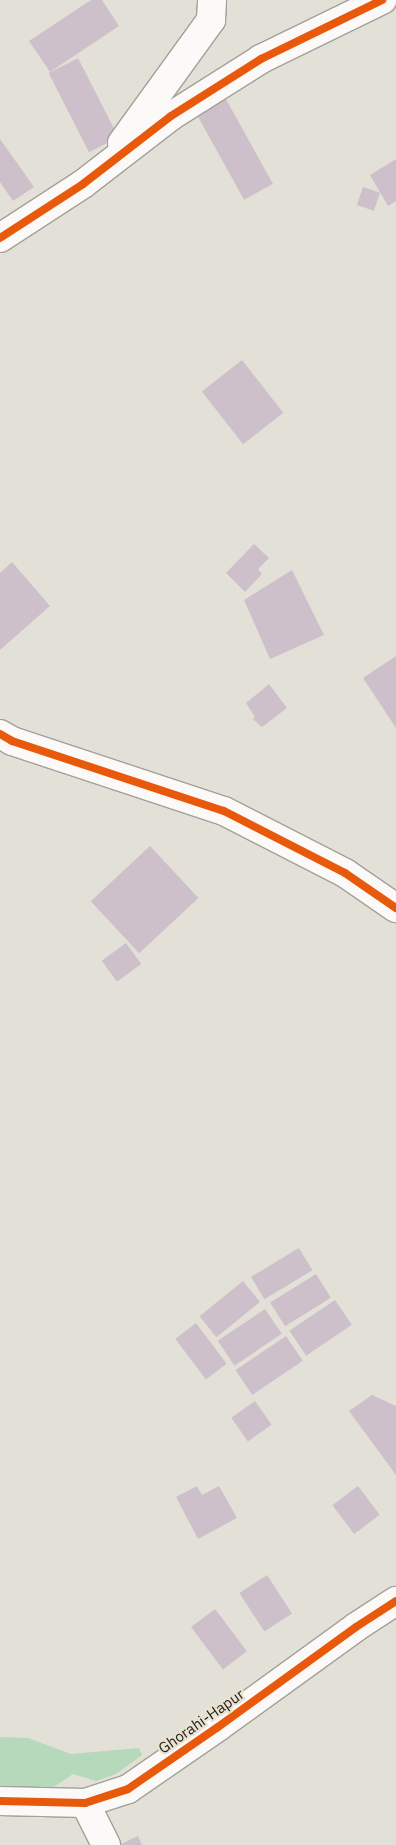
<!DOCTYPE html>
<style>
body{margin:0}
#map{position:relative;width:396px;height:1845px;overflow:hidden;background:#e3e0d7;font-family:"IBM Plex Sans",sans-serif}
div>[style]{position:absolute}
.green>*{inset:0;background:#b5d9ba}
.building>*{inset:0;background:#cdc0cb;transform-origin:0 0}
.roads{filter:drop-shadow(1px 0 #a3a099) drop-shadow(-1px 0 #a3a099) drop-shadow(0 1px #a3a099) drop-shadow(0 -1px #a3a099)}
.street>*{height:28px;margin:-14px;padding:0 14px;transform-origin:14px;border-radius:14px;background:#fbfaf9}
.secondary>*{height:28px;margin:-14px;padding:0 14px;transform-origin:14px;border-radius:14px;background:#fbfaf9}
.cycleway>*{height:8px;margin:-4px;padding:0 4px;transform-origin:4px;border-radius:4px;background:#e8590c}
span{translate:-50% -50%;white-space:nowrap;text-align:center;line-height:1.15;-webkit-text-stroke:4.5px #e9e2d1;paint-order:stroke}
.street-label{font-size:15px;color:#24211b}
</style>
<div id="map">
<div class="green">
<div style="clip-path:polygon(0 1737px,28px 1738px,71px 1754px,139px 1748px,142px 1755px,116px 1774px,96px 1781px,73px 1774px,48px 1791px,0 1791px)"></div>
</div>
<div class="building">
<div style="clip-path:polygon(91px 0,102px 0,119px 26px,50px 72px,29px 41px)"></div>
<div style="left:78px;top:58px;width:89px;height:33px;rotate:63deg"></div>
<div style="left:222px;top:92px;width:105px;height:33px;rotate:61deg"></div>
<div style="clip-path:polygon(0 139px,34px 187px,13px 201px,0 182px)"></div>
<div style="clip-path:polygon(396px 159px,396px 201px,388px 206px,370px 175px)"></div>
<div style="left:363px;top:187px;width:18px;height:19px;rotate:19deg"></div>
<div style="left:242px;top:360px;width:67px;height:51px;rotate:52deg"></div>
<div style="clip-path:polygon(254px 544px,269px 558px,258px 569px,262px 574px,245px 592px,226px 573px)"></div>
<div style="clip-path:polygon(12px 562px,50px 606px,0 650px,0 573px)"></div>
<div style="clip-path:polygon(292px 570px,324px 635px,270px 659px,244px 600px)"></div>
<div style="clip-path:polygon(396px 656px,396px 728px,363px 678px)"></div>
<div style="clip-path:polygon(269px 684px,287px 708px,262px 727px,253px 719px,255px 717px,246px 703px)"></div>
<div style="left:150px;top:846px;width:71px;height:81px;rotate:47deg"></div>
<div style="left:126px;top:943px;width:26px;height:30px;rotate:54deg"></div>
<div style="left:299px;top:1248px;width:26px;height:56px;rotate:59deg"></div>
<div style="left:316px;top:1274px;width:28px;height:54px;rotate:58deg"></div>
<div style="left:243px;top:1281px;width:27px;height:56px;rotate:51deg"></div>
<div style="left:335px;top:1300px;width:30px;height:55px;rotate:56deg"></div>
<div style="left:265px;top:1309px;width:30px;height:57px;rotate:56deg"></div>
<div style="left:196px;top:1323px;width:51px;height:26px;rotate:53deg"></div>
<div style="left:286px;top:1336px;width:30px;height:61px;rotate:56deg"></div>
<div style="clip-path:polygon(372px 1395px,396px 1406px,396px 1475px,349px 1411px)"></div>
<div style="left:255px;top:1401px;width:29px;height:29px;rotate:55deg"></div>
<div style="clip-path:polygon(197px 1486px,202px 1495px,219px 1486px,237px 1518px,198px 1539px,176px 1497px)"></div>
<div style="left:358px;top:1486px;width:36px;height:32px;rotate:53deg"></div>
<div style="left:267px;top:1575px;width:46px;height:33px;rotate:57deg"></div>
<div style="left:215px;top:1609px;width:53px;height:30px;rotate:53deg"></div>
<div style="clip-path:polygon(138px 1836px,142px 1845px,119px 1845px)"></div>
</div>
<div class="roads">
<div class="street">
<div style="left:122px;top:143px;width:152px;rotate:-54.1deg"></div>
<div style="left:211px;top:20px;width:20px;rotate:-87deg"></div>
<div style="left:0;top:238px;width:99px;rotate:-33deg"></div>
<div style="left:83px;top:184px;width:111px;rotate:-37.7deg"></div>
<div style="left:171px;top:116px;width:107px;rotate:-32.3deg"></div>
<div style="left:261px;top:59px;width:135px;rotate:-26deg"></div>
<div style="left:85px;top:1803px;width:47px;rotate:63.4deg"></div>
</div>
<div class="secondary">
<div style="left:0;top:734px;width:14px;rotate:30deg"></div>
<div style="left:12px;top:741px;width:223px;rotate:18.3deg"></div>
<div style="left:224px;top:811px;width:136px;rotate:27.1deg"></div>
<div style="left:345px;top:873px;width:62px;rotate:34.5deg"></div>
<div style="left:0;top:1801px;width:85px;rotate:1.3deg"></div>
<div style="left:85px;top:1803px;width:45px;rotate:-18deg"></div>
<div style="left:128px;top:1789px;width:109px;rotate:-34.6deg"></div>
<div style="left:218px;top:1727px;width:170px;rotate:-35.9deg"></div>
<div style="left:356px;top:1627px;width:48px;rotate:-33deg"></div>
</div>
</div>
<div class="cycleway">
<div style="left:0;top:238px;width:99px;rotate:-33deg"></div>
<div style="left:83px;top:184px;width:111px;rotate:-37.7deg"></div>
<div style="left:171px;top:116px;width:107px;rotate:-32.3deg"></div>
<div style="left:261px;top:59px;width:135px;rotate:-26deg"></div>
<div style="left:0;top:734px;width:14px;rotate:30deg"></div>
<div style="left:12px;top:741px;width:223px;rotate:18.3deg"></div>
<div style="left:224px;top:811px;width:136px;rotate:27.1deg"></div>
<div style="left:345px;top:873px;width:62px;rotate:34.5deg"></div>
<div style="left:0;top:1801px;width:85px;rotate:1.3deg"></div>
<div style="left:85px;top:1803px;width:45px;rotate:-18deg"></div>
<div style="left:128px;top:1789px;width:109px;rotate:-34.6deg"></div>
<div style="left:218px;top:1727px;width:170px;rotate:-35.9deg"></div>
<div style="left:356px;top:1627px;width:48px;rotate:-33deg"></div>
</div>
<div class="street-label">
<span style="left:201px;top:1721px;rotate:-35deg">Ghorahi-Hapur</span>
</div>
</div>
